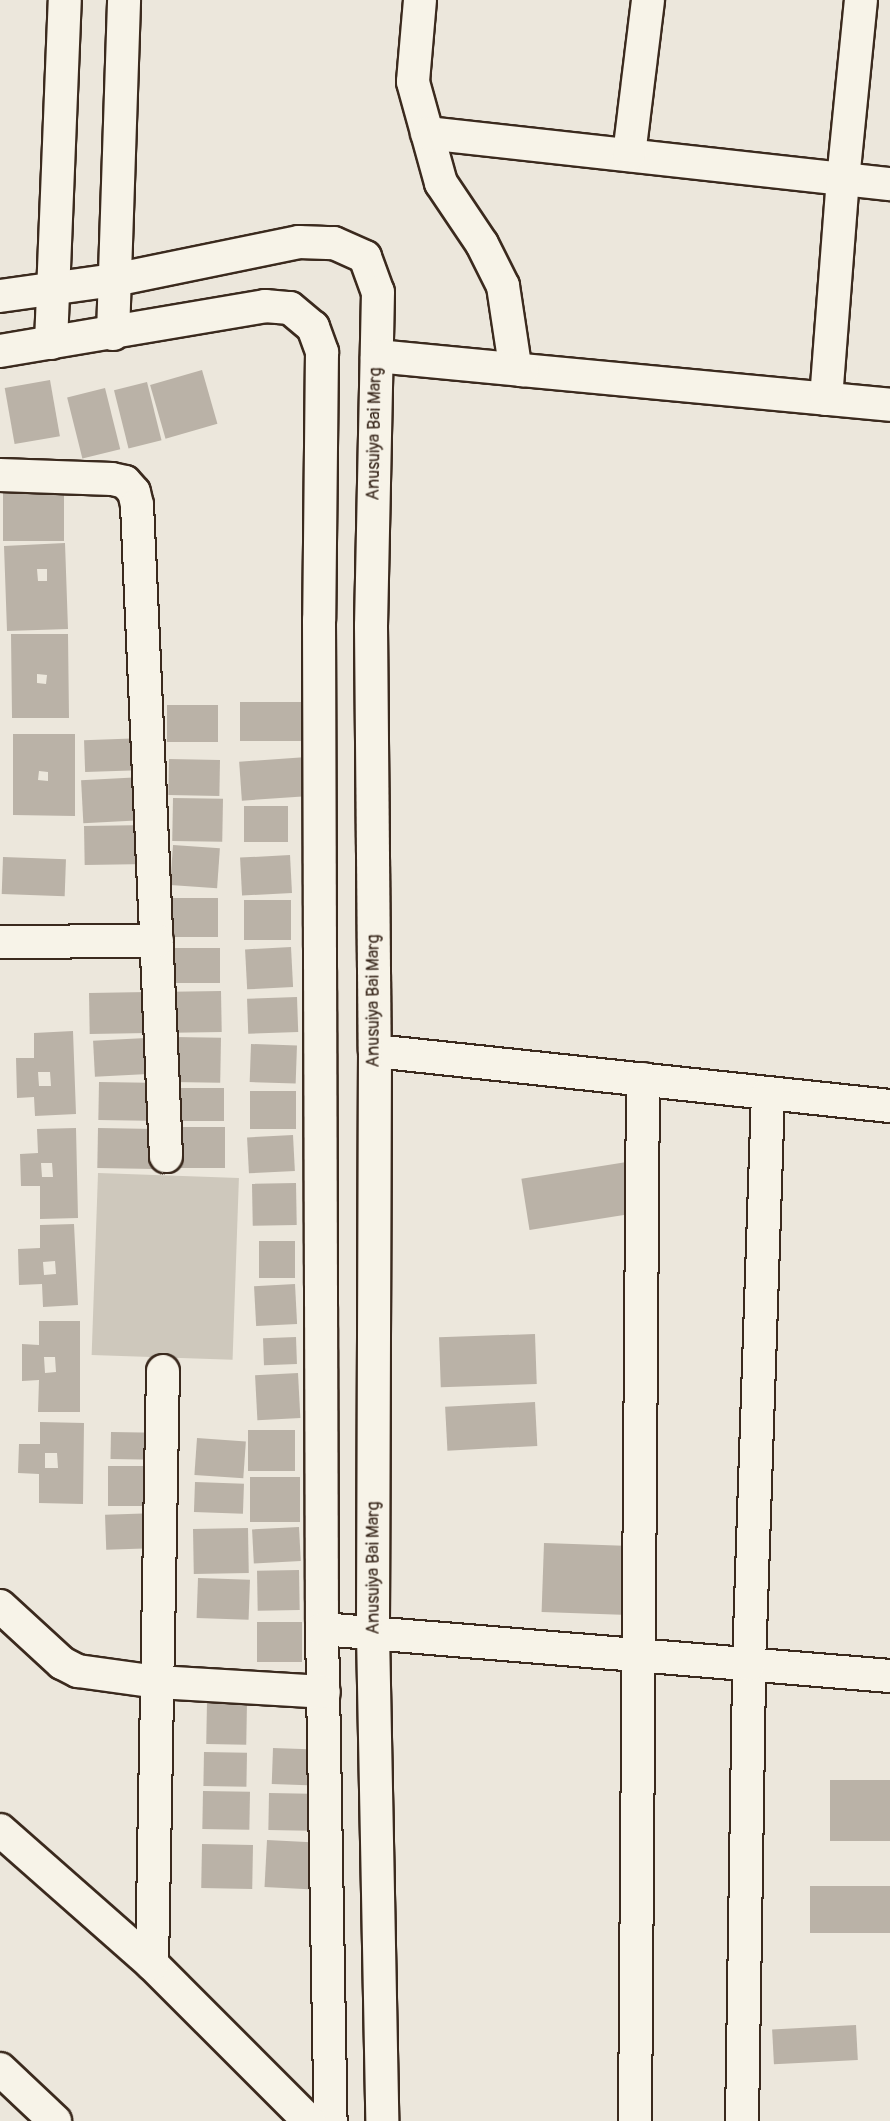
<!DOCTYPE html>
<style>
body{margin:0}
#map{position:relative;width:890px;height:2121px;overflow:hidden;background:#ece7dc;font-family:Pangolin,sans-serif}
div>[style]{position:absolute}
.green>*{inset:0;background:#cec8bc;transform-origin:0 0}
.building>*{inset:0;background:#bab2a7;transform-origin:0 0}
.roads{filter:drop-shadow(2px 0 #3b2a1e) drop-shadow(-2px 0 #3b2a1e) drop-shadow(0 2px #3b2a1e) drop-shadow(0 -2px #3b2a1e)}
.minor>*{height:32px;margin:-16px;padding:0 16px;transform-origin:16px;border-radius:16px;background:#f7f3e8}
span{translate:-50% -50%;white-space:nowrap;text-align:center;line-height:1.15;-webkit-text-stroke:5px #f7f3e8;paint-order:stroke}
.street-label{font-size:18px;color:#3b2a1e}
</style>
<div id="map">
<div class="green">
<div style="left:98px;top:1173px;width:141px;height:182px;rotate:2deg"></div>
</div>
<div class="building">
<div style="left:202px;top:370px;width:56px;height:54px;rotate:74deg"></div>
<div style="left:50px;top:380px;width:57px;height:46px;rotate:80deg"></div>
<div style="left:147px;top:382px;width:60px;height:34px;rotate:76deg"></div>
<div style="left:105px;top:388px;width:63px;height:39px;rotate:76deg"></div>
<div style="left:3px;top:486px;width:61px;height:55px"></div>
<div style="clip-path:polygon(evenodd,65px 543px,68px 629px,7px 631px,4px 546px,65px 543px,37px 569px,47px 569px,47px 581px,38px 581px,37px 569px)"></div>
<div style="clip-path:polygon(evenodd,11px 634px,68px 634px,69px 718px,12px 718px,11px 634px,37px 674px,47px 675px,46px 684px,37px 683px,37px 674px)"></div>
<div style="left:306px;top:702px;width:39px;height:66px;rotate:90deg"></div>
<div style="left:218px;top:705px;width:37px;height:51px;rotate:90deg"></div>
<div style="clip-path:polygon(evenodd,13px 734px,75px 734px,75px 816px,13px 815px,13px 734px,39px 771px,48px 772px,48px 781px,38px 780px,39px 771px)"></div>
<div style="left:145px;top:738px;width:32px;height:61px;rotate:88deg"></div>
<div style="left:307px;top:757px;width:39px;height:68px;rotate:86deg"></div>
<div style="left:169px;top:759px;width:51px;height:36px;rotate:1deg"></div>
<div style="left:143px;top:777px;width:43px;height:62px;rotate:87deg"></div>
<div style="left:173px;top:798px;width:50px;height:43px;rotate:1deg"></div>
<div style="left:288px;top:806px;width:36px;height:44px;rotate:90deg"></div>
<div style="left:148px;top:825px;width:39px;height:64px;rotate:89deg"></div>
<div style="left:173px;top:845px;width:47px;height:40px;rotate:4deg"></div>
<div style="left:290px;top:855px;width:38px;height:50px;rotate:87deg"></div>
<div style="left:3px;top:857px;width:63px;height:37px;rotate:2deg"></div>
<div style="left:170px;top:898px;width:48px;height:39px"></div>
<div style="left:244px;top:900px;width:47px;height:40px"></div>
<div style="left:291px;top:947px;width:40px;height:46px;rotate:87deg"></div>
<div style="left:169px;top:948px;width:51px;height:35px"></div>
<div style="left:221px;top:991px;width:41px;height:49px;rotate:89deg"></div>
<div style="left:147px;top:992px;width:41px;height:58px;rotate:89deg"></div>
<div style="left:297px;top:997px;width:35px;height:50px;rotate:88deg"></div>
<div style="clip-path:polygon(evenodd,73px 1031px,76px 1114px,35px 1116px,34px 1097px,17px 1098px,16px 1058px,34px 1058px,34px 1033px,73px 1031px,38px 1072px,50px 1072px,51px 1086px,39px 1086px,38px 1072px)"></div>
<div style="left:174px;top:1037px;width:47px;height:45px;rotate:1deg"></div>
<div style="left:146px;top:1038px;width:36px;height:53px;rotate:87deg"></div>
<div style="left:251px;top:1044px;width:46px;height:38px;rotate:2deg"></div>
<div style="left:99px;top:1082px;width:49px;height:38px;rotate:1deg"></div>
<div style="left:176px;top:1088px;width:48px;height:33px"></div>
<div style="left:250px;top:1091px;width:46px;height:38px"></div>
<div style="left:177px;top:1127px;width:48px;height:41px"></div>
<div style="clip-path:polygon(evenodd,76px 1128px,78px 1218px,40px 1219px,40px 1186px,21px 1186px,20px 1154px,38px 1153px,37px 1129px,76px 1128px,41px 1163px,52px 1163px,53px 1177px,42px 1177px,41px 1163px)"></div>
<div style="left:98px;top:1128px;width:57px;height:40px;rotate:1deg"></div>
<div style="left:293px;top:1135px;width:36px;height:46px;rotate:87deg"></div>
<div style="left:633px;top:1161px;width:52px;height:113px;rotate:81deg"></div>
<div style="left:296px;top:1183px;width:42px;height:44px;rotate:89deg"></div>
<div style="clip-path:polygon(evenodd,74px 1224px,78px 1305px,43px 1307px,42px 1284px,19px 1285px,18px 1249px,40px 1248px,40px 1225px,74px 1224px,55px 1261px,56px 1274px,44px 1275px,43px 1262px,55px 1261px)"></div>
<div style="left:259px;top:1241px;width:36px;height:37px"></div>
<div style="left:295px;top:1284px;width:40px;height:41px;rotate:87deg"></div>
<div style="clip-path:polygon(evenodd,39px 1321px,80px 1321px,80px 1412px,38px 1412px,39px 1380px,22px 1381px,22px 1344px,39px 1345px,39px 1321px,44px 1357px,55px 1357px,56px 1372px,45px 1373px,44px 1357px)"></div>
<div style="left:535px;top:1334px;width:50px;height:96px;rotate:88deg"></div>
<div style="left:296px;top:1337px;width:27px;height:33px;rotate:88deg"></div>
<div style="left:298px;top:1373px;width:45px;height:43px;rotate:87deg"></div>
<div style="left:535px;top:1402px;width:44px;height:90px;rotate:87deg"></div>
<div style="clip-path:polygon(evenodd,40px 1422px,84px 1423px,83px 1504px,39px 1503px,39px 1474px,18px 1473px,19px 1444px,40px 1444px,40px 1422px,45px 1453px,57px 1453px,58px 1468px,45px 1468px,45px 1453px)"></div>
<div style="left:248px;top:1430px;width:47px;height:41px"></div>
<div style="left:111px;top:1432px;width:46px;height:27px;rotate:1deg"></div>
<div style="left:197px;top:1438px;width:49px;height:37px;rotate:4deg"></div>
<div style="left:155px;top:1466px;width:40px;height:47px;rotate:90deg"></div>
<div style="left:250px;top:1477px;width:50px;height:45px"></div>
<div style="left:195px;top:1482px;width:49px;height:30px;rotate:2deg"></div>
<div style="left:158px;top:1513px;width:35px;height:53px;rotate:88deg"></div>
<div style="left:299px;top:1527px;width:34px;height:47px;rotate:87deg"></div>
<div style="left:248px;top:1528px;width:45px;height:55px;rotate:89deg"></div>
<div style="left:544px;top:1543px;width:87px;height:69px;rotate:2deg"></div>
<div style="left:299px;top:1570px;width:40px;height:42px;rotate:89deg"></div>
<div style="left:198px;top:1578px;width:52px;height:40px;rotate:2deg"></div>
<div style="left:257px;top:1622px;width:45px;height:40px"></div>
<div style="left:207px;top:1701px;width:40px;height:43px;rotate:1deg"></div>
<div style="left:273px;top:1748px;width:36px;height:36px;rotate:2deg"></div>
<div style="left:204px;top:1752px;width:43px;height:34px;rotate:1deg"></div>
<div style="left:830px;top:1780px;width:60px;height:61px"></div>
<div style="left:203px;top:1791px;width:47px;height:38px;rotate:1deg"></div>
<div style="left:269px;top:1793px;width:41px;height:37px;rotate:1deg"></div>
<div style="left:267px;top:1840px;width:44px;height:47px;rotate:3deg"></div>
<div style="left:202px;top:1844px;width:51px;height:44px;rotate:1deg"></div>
<div style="left:890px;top:1886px;width:47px;height:80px;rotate:90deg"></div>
<div style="left:856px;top:2025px;width:35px;height:84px;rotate:87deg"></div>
</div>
<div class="roads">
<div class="minor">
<div style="left:420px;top:0;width:82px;rotate:94.9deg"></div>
<div style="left:413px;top:82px;width:105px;rotate:74.5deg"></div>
<div style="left:441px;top:183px;width:73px;rotate:56.1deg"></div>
<div style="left:482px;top:244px;width:47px;rotate:63.4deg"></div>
<div style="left:503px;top:286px;width:80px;rotate:81.4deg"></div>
<div style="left:515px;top:365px;width:9px;rotate:36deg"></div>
<div style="left:522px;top:370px;width:370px;rotate:5.4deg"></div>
<div style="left:427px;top:133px;width:466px;rotate:6.3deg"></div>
<div style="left:629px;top:155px;width:156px;rotate:-83deg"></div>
<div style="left:0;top:296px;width:115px;rotate:-8deg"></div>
<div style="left:114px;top:280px;width:189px;rotate:-11.6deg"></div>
<div style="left:299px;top:242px;width:35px;rotate:2deg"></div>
<div style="left:334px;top:243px;width:34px;rotate:24deg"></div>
<div style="left:365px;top:257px;width:37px;rotate:70deg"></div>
<div style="left:378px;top:292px;width:334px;rotate:91.2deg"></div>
<div style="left:371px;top:626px;width:425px;rotate:89.5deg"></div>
<div style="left:375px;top:1051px;width:582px;rotate:90.2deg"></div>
<div style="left:373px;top:1633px;width:488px;rotate:88.9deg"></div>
<div style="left:113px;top:334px;width:334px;rotate:-88.1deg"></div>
<div style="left:51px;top:343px;width:343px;rotate:-87.7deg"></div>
<div style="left:0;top:351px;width:269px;rotate:-9.6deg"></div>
<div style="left:265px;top:306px;width:25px;rotate:5deg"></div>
<div style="left:290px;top:308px;width:30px;rotate:40deg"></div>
<div style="left:313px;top:327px;width:27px;rotate:70deg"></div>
<div style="left:322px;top:352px;width:268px;rotate:90.6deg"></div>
<div style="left:319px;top:620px;width:1009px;rotate:89.83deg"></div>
<div style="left:322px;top:1629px;width:492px;rotate:89deg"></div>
<div style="left:377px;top:356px;width:146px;rotate:5.5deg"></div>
<div style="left:826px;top:399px;width:220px;rotate:-85.6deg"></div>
<div style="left:843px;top:180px;width:181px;rotate:-84.3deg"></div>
<div style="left:0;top:475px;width:112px;rotate:2deg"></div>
<div style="left:112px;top:479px;width:13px;rotate:13deg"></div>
<div style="left:125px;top:482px;width:13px;rotate:48deg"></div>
<div style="left:134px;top:492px;width:13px;rotate:77deg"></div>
<div style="left:137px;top:505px;width:652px;rotate:87.45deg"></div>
<div style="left:0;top:942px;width:157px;rotate:-0.4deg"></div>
<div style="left:375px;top:1051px;width:518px;rotate:6.1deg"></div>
<div style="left:0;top:1606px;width:84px;rotate:42.6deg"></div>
<div style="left:62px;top:1663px;width:18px;rotate:27deg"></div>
<div style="left:78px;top:1671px;width:80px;rotate:7.9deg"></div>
<div style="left:157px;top:1682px;width:167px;rotate:3.4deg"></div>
<div style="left:322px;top:1629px;width:570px;rotate:4.73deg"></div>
<div style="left:0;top:1830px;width:203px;rotate:41.4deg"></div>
<div style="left:152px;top:1964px;width:222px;rotate:45deg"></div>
<div style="left:152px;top:1964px;width:593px;rotate:-88.94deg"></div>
<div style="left:0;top:2069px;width:76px;rotate:43.4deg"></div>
<div style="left:635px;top:2121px;width:1042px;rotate:-89.56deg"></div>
<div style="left:742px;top:2121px;width:457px;rotate:-89.1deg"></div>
<div style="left:749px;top:1664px;width:571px;rotate:-88.09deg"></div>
</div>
</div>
<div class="street-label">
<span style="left:375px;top:434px;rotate:-89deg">Anusuiya Bai Marg</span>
<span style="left:374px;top:1001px;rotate:-90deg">Anusuiya Bai Marg</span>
<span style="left:374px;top:1568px;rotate:-90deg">Anusuiya Bai Marg</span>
</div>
</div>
